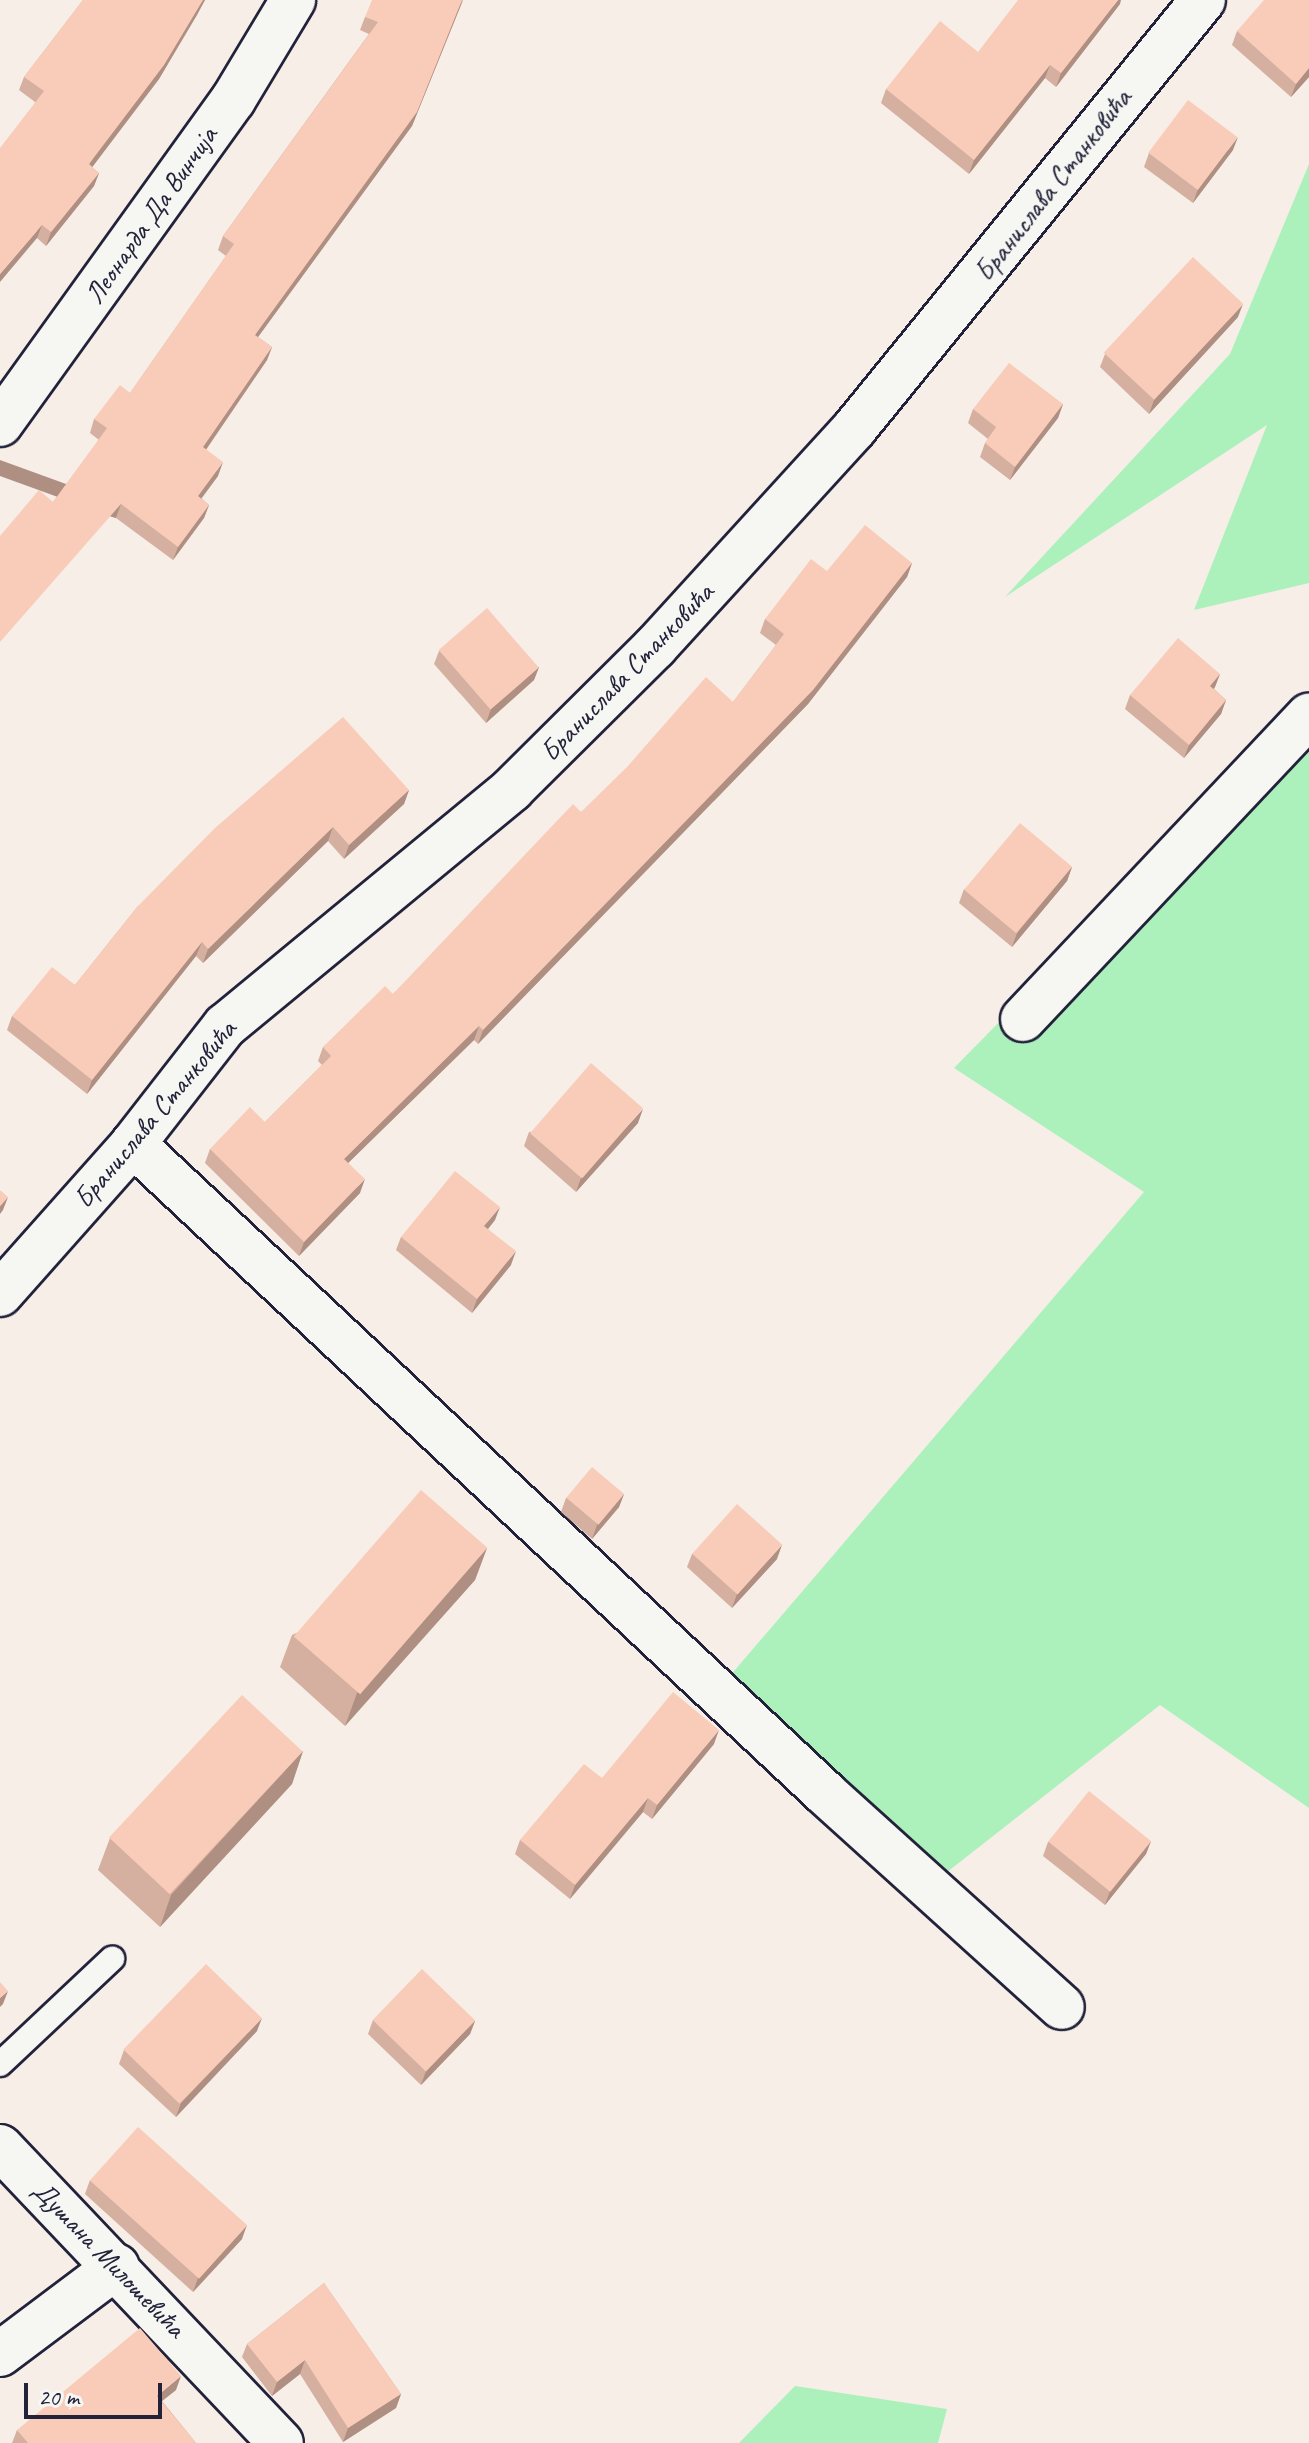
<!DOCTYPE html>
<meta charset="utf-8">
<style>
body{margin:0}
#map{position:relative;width:1309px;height:2443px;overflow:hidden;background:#f6eee7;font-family:Caveat,sans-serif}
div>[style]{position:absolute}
.green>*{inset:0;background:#acf1bb}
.roads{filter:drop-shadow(2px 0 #22223b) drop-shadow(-2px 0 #22223b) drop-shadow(0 2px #22223b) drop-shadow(0 -2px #22223b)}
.lane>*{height:24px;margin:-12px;padding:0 12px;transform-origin:12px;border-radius:12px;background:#f6f6f2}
.street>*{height:44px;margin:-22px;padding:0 22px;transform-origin:22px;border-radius:22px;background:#f6f6f2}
.wall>*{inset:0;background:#d5af9f}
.shaded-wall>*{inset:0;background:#ae8f82;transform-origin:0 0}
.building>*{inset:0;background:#f8ccb9;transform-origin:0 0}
span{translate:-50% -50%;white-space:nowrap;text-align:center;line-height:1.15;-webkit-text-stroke:7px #f6f6f2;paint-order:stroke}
.street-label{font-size:28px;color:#22223b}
.scale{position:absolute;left:24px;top:2383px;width:138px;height:36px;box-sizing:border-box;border:4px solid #22223b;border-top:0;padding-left:10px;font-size:24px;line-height:28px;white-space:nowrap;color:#22223b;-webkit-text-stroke:6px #f6f6f2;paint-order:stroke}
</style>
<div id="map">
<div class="green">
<div style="clip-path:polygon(1309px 164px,1309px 583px,1194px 610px,1267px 425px,1005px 597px,1230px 354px)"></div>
<div style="clip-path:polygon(1309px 707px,1309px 1808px,1160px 1705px,928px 1887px,717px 1691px,1144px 1192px,954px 1068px)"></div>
<div style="clip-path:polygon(795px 2386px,947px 2409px,938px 2443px,739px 2443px)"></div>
</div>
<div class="roads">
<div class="lane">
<div style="left:0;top:2064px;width:154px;rotate:-43.2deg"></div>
</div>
<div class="street">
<div style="left:0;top:424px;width:399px;rotate:-54.3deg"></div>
<div style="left:233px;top:100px;width:117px;rotate:-59deg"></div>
<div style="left:1023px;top:1019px;width:417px;rotate:-46.7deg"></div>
<div style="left:133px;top:1144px;width:949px;rotate:43.16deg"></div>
<div style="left:825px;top:1793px;width:319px;rotate:42.1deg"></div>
<div style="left:0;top:1294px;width:200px;rotate:-48.4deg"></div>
<div style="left:133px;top:1144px;width:150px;rotate:-52.1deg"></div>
<div style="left:225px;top:1026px;width:372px;rotate:-39.5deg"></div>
<div style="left:512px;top:789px;width:202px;rotate:-44.8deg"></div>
<div style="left:655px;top:647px;width:295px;rotate:-47.6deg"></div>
<div style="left:854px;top:429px;width:553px;rotate:-50.87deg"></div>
<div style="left:0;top:2147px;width:408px;rotate:46.5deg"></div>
<div style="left:0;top:2354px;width:146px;rotate:-36.9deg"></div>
</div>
</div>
<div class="wall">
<div style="clip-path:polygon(83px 0,205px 0,159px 79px,92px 167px,99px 173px,94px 186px,46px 246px,37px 238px,35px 102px,19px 90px,24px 77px)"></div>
<div style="clip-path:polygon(463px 0,412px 126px,258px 337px,272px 347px,267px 360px,206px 450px,218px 476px,201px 498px,209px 505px,204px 518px,173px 560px,116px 518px,53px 502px,99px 440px,90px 433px,94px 419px,130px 393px,226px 256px,218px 250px,223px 236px,369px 34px,360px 30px,365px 17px)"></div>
<div style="clip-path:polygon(1309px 0,1309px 77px,1291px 97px,1232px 45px,1237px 31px)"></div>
<div style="clip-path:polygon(1120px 4px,1056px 87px,1045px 78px,969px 174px,881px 103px,886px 89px,978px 52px)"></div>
<div style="clip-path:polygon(1233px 150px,1193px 203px,1144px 167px,1149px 153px)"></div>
<div style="clip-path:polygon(1238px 317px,1149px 414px,1100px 367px,1105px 354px)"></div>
<div style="clip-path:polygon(1063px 404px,1058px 418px,1010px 480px,980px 457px,985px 443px,988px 439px,968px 423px,973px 409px)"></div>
<div style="clip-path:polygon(912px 563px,907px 577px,808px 704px,478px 1044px,474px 1040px,348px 1163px,360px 1193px,299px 1256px,205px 1163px,210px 1149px,265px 1122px,322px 1065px,318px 1061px,323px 1047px,393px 994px,581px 812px,733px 702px,776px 645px,760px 633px,765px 619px,827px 571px)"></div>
<div style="clip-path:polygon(439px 651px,539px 667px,534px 680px,486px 723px,434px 664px)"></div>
<div style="clip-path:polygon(1220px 674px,1214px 689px,1226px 700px,1221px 714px,1184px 758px,1125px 709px,1130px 695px)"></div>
<div style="clip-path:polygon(409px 790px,404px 804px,344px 859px,328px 841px,203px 963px,196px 956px,87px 1094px,7px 1030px,12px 1016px,75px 985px,138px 906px)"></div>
<div style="clip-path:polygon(1072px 867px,1067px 881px,1012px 947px,959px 903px,964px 889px)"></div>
<div style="clip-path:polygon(638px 1123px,576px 1192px,524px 1146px,529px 1132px)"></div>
<div style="clip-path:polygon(495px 1220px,488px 1229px,511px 1265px,472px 1313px,396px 1250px,401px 1237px)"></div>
<div style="clip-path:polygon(624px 1494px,619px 1507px,592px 1539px,561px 1512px,566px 1498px)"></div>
<div style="clip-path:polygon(487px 1548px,475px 1580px,345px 1726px,280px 1667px,292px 1635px)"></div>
<div style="clip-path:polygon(692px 1554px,777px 1559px,732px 1608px,687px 1567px)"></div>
<div style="clip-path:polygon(714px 1744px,652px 1819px,643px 1812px,570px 1899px,515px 1854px,520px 1840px,602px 1778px)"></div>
<div style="clip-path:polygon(303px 1751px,292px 1784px,160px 1927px,98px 1870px,110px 1838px)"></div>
<div style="clip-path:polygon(1151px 1841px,1146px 1854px,1105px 1905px,1043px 1856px,1048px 1842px)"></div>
<div style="clip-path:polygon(373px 2020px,475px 2021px,470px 2034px,421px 2085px,368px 2034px)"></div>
<div style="clip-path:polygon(257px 2031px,176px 2117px,119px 2064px,124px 2050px)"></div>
<div style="clip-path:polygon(90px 2180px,242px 2239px,193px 2292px,85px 2194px)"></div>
<div style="clip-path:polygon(324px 2283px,401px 2394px,396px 2408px,343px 2442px,300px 2374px,272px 2396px,242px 2357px,247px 2344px)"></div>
<div style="clip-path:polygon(176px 2390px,162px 2401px,196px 2443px,12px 2443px,17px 2430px)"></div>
</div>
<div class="shaded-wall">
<div style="clip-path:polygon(203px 0,205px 0,197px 15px,159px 79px,84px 178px,89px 164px)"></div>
<div style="clip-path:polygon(463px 0,412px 126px,250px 348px,255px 335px)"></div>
<div style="clip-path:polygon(1118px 0,1121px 0,1120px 4px,1056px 87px,1061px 73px)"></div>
<div style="clip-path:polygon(1050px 65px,1045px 78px,969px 174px,974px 160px)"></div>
<div style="clip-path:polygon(1309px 68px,1309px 77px,1291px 97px,1296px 84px)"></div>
<div style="clip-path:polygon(1238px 137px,1233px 150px,1193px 203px,1198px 189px)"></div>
<div style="clip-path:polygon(99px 173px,94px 186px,46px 246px,51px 232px)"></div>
<div style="clip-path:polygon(42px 225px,37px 238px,0 282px,0 274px)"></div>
<div style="clip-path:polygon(1243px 304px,1238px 317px,1149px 414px,1154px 400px)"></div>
<div style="clip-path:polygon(272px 347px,267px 360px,198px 461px,203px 447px)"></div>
<div style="clip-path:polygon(1063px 404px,1058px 418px,1010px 480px,1015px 467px)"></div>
<div style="clip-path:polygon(223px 462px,218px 476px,193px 510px,198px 496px)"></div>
<div style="left:121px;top:504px;width:15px;height:184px;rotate:110deg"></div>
<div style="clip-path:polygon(209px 505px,204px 518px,173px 560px,178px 547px)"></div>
<div style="clip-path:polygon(912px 563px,907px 577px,808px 704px,478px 1044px,483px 1030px)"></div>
<div style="clip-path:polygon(539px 667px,534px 680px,486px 723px,491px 709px)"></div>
<div style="clip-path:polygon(1220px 674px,1215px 687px,1205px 700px,1210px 686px)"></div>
<div style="clip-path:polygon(1226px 700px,1221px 714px,1184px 758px,1189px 745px)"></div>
<div style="clip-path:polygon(409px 790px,404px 804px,344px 859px,349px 845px)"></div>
<div style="clip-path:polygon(333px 827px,328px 841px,203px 963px,208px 949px)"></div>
<div style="clip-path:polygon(1072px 867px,1067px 881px,1012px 947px,1017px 933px)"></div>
<div style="clip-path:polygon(202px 942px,196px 956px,87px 1094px,92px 1080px)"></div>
<div style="clip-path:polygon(479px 1026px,474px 1040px,339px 1172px,344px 1159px)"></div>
<div style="clip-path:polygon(643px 1109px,638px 1123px,576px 1192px,581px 1178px)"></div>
<div style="clip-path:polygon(365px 1179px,360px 1193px,299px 1256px,304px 1242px)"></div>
<div style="clip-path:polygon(8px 1197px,3px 1210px,0 1214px,0 1206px)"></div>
<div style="clip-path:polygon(500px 1207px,495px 1220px,479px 1240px,484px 1226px)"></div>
<div style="clip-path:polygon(516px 1251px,511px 1265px,472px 1313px,477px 1299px)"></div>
<div style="clip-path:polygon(624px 1494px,619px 1507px,592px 1539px,597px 1525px)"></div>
<div style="clip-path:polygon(782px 1545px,777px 1559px,732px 1608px,737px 1594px)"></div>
<div style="clip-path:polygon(487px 1548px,475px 1580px,345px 1726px,357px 1693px)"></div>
<div style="clip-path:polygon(719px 1730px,714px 1744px,652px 1819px,657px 1805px)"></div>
<div style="clip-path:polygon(303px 1751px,292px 1784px,160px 1927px,171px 1895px)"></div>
<div style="clip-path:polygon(648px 1798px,643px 1812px,570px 1899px,575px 1885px)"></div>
<div style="clip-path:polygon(1151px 1841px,1146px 1854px,1105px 1905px,1110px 1891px)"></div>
<div style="clip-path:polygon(8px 1991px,3px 2004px,0 2007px,0 1998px)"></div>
<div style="clip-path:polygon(262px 2018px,257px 2031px,176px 2117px,181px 2103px)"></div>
<div style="clip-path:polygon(475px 2021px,470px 2034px,421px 2085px,426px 2071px)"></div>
<div style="clip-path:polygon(247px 2225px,242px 2239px,193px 2292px,198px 2278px)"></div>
<div style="clip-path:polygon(305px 2360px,300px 2374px,272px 2396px,277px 2382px)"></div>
<div style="clip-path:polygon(181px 2376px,176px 2390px,152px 2409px,157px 2396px)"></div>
<div style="clip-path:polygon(401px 2394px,396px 2408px,343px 2442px,348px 2428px)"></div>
</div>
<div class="building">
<div style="clip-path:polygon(83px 0,203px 0,164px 65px,89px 164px,99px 173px,51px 232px,42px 225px,0 274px,0 148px,44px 91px,24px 77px)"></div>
<div style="clip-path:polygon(372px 0,462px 0,417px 112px,255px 335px,272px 347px,203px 447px,223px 462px,198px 496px,209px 505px,178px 547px,121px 504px,0 642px,0 536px,39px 490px,53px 502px,107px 428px,94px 419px,120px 385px,130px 393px,234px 244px,223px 236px,378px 22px,365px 17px)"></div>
<div style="clip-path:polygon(1018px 0,1118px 0,1061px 73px,1050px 65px,974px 160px,886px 89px,940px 21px,978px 52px)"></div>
<div style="clip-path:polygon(1264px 0,1309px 0,1309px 68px,1296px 84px,1237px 31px)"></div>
<div style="left:1188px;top:100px;width:62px;height:66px;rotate:37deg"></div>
<div style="left:1193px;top:257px;width:69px;height:131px;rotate:43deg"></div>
<div style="clip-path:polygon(1009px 363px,1063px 404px,1015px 467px,985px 443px,996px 427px,973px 409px)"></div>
<div style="clip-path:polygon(865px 525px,912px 563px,813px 690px,483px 1030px,479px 1026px,344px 1159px,365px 1179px,304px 1242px,210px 1149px,250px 1107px,265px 1122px,331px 1056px,323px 1047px,385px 986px,393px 994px,573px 804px,581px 812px,627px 767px,706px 677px,733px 702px,784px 634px,765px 619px,811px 559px,827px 571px)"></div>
<div style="left:487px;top:608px;width:79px;height:64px;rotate:49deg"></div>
<div style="clip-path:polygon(1178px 638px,1220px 674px,1210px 686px,1226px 700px,1189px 745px,1130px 695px)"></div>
<div style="clip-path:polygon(343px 717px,409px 790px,349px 845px,333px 827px,208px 949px,202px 942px,92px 1080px,12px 1016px,52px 967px,75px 985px,138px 906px,215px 828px)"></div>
<div style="left:1020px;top:823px;width:68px;height:87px;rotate:40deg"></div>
<div style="left:591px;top:1063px;width:69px;height:93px;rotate:41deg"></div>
<div style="clip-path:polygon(455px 1171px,500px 1207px,484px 1226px,516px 1251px,477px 1299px,401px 1237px)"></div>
<div style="clip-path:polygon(0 1190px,8px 1197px,0 1206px)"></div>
<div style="left:592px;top:1467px;width:42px;height:40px;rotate:40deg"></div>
<div style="left:421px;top:1490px;width:88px;height:194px;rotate:41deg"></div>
<div style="left:737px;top:1504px;width:61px;height:67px;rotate:42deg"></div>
<div style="clip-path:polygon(673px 1692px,719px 1730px,657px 1805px,648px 1798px,575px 1885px,520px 1840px,584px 1764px,602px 1778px)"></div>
<div style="left:242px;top:1695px;width:83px;height:195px;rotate:43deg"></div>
<div style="left:1089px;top:1791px;width:80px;height:65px;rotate:39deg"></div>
<div style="left:206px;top:1964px;width:78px;height:119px;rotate:44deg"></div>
<div style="left:422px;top:1969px;width:74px;height:71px;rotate:44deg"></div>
<div style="clip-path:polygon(0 1982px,8px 1991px,0 1998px)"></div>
<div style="left:138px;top:2127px;width:147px;height:72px;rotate:42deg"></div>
<div style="clip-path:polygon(324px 2283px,401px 2394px,348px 2428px,305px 2360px,277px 2382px,247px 2344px)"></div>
<div style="clip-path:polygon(140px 2328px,181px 2376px,157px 2396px,196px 2443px,28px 2443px,17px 2430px)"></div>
</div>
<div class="street-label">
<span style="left:1053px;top:185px;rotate:-52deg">Бранислава Станковића</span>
<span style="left:151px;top:215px;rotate:-55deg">Леонарда Да Винчија</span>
<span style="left:627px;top:672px;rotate:-46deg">Бранислава Станковића</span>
<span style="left:155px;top:1114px;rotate:-50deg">Бранислава Станковића</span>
<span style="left:109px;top:2259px;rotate:46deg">Душана Милошевића</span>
</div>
<div class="scale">20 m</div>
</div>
